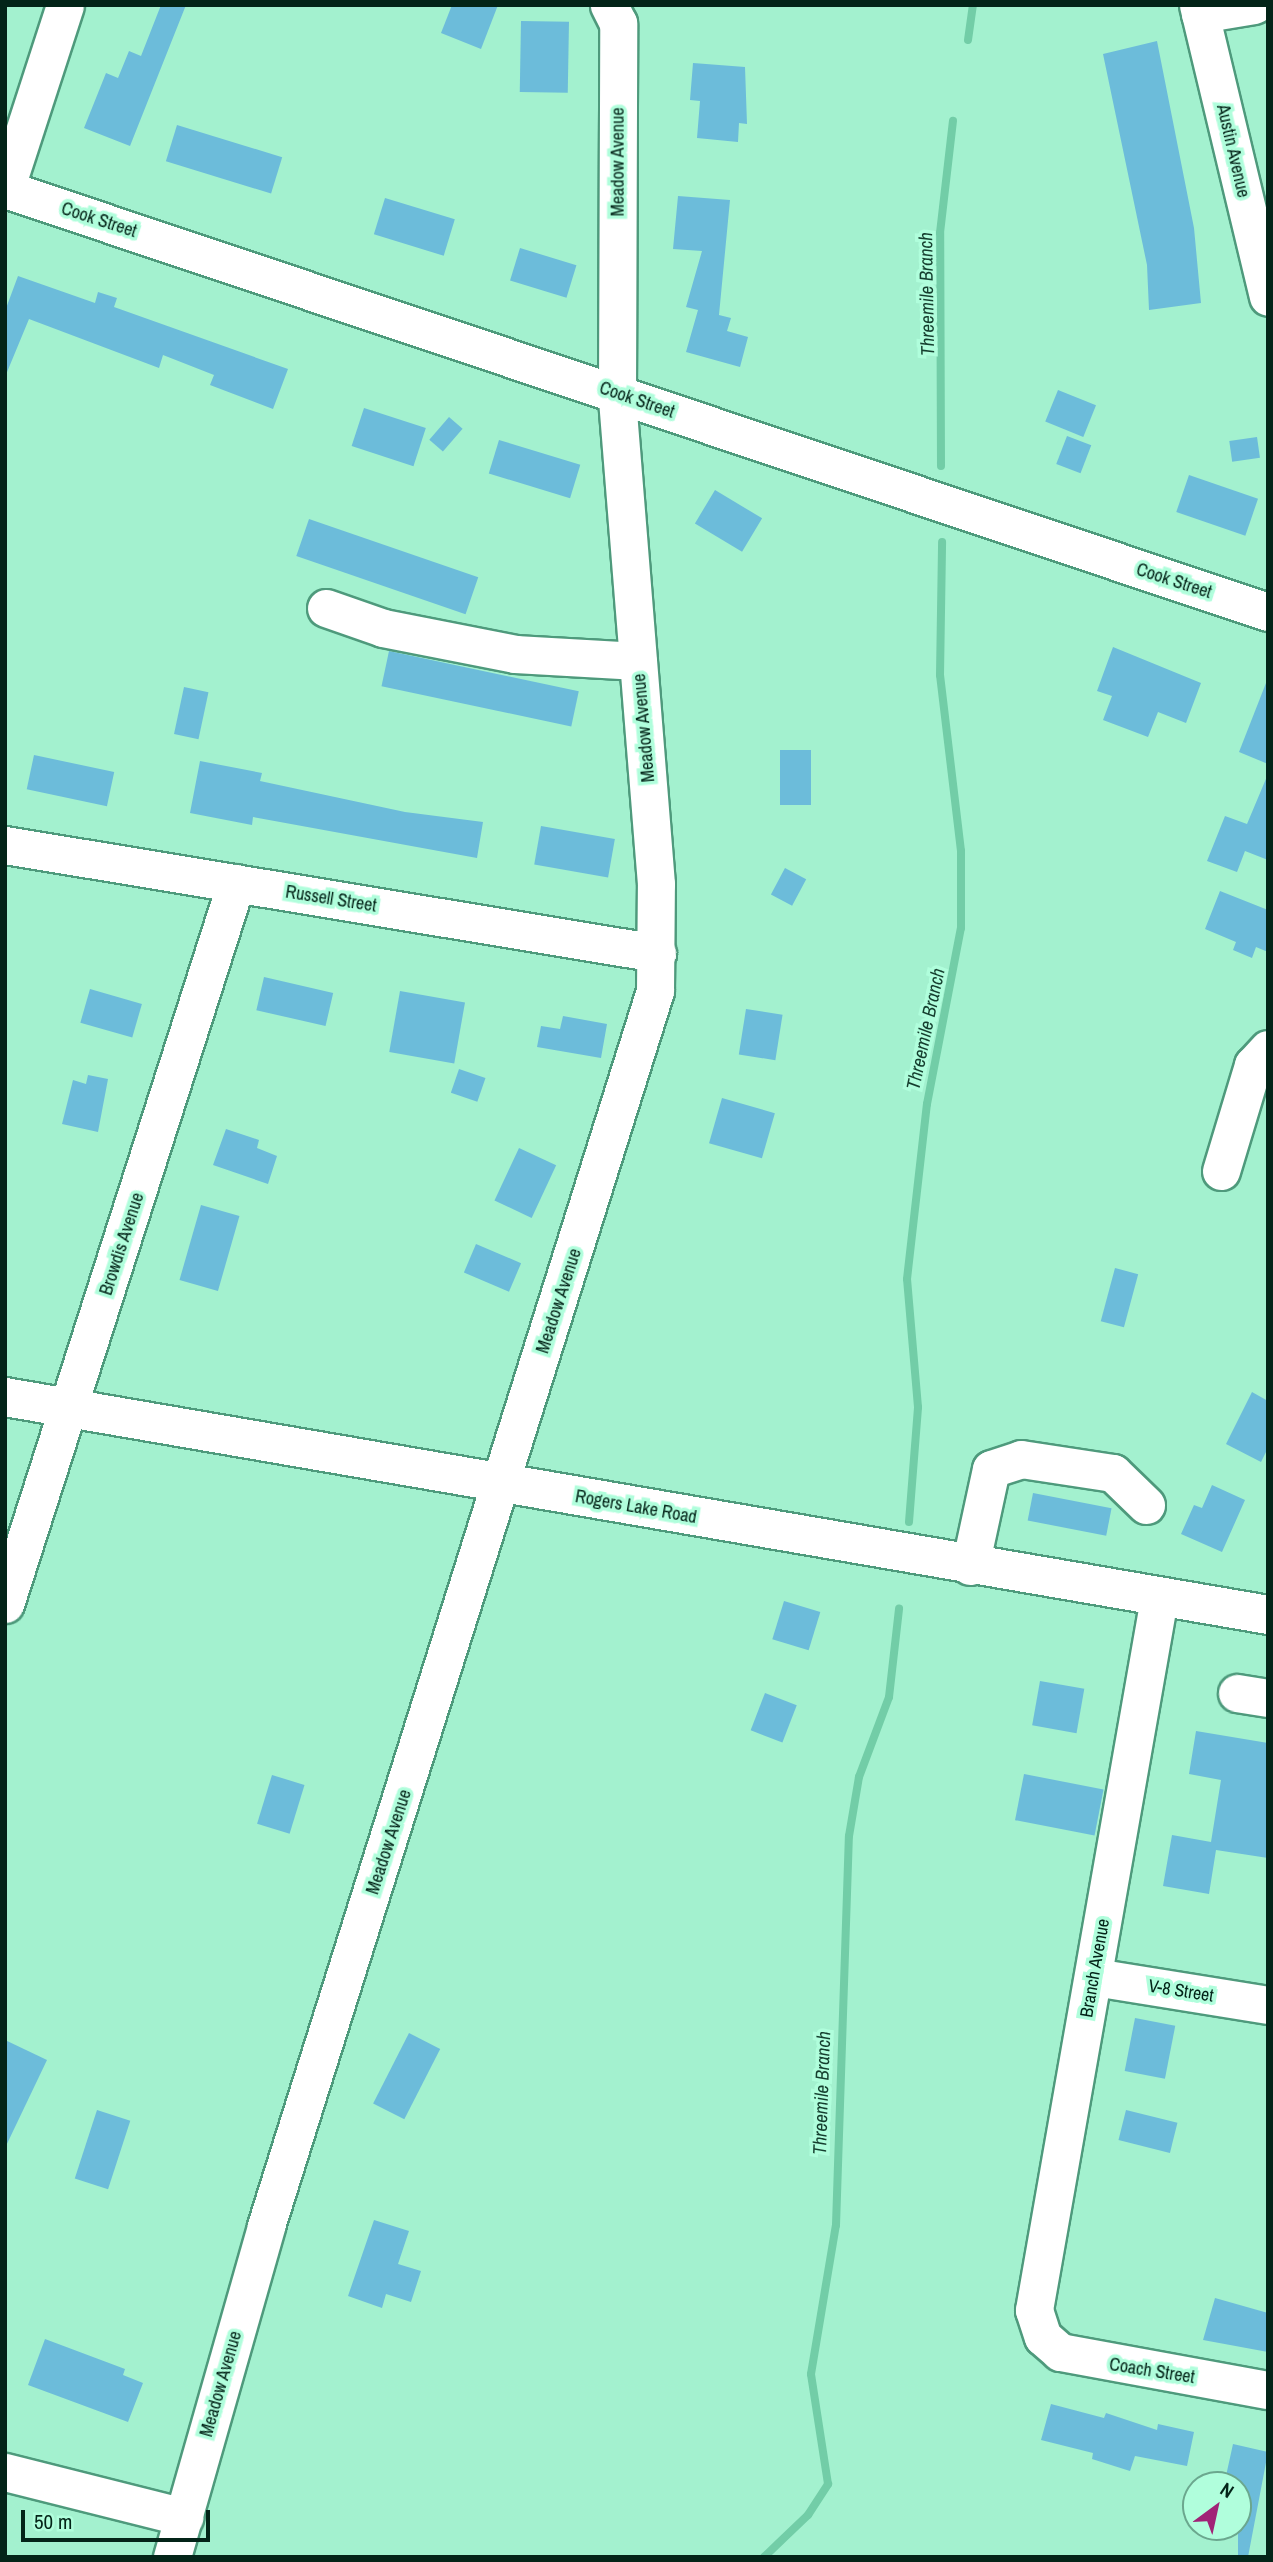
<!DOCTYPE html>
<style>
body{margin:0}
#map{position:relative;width:1273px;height:2562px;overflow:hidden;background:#a3f1cf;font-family:"Archivo Narrow",sans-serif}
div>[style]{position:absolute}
.stream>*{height:8px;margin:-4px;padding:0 4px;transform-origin:4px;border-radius:4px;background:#72cda7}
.building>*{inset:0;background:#6cbcda;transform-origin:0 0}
.roads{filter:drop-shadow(2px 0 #4e9a7c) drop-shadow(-2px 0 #4e9a7c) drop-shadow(0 2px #4e9a7c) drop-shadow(0 -2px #4e9a7c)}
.minor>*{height:37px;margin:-18.5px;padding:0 18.5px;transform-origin:18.5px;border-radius:18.5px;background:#fff}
.major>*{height:38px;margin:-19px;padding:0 19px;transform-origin:19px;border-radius:19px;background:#fff}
span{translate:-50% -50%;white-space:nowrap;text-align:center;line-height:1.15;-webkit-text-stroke:7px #b0fedc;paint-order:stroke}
.street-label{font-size:18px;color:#032418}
.water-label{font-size:19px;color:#153e2e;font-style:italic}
.frame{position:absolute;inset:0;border:7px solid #032418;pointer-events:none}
.north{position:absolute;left:1182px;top:2471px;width:70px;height:70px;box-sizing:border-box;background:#b0fedc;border:2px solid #6ba78e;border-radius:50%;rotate:33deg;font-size:19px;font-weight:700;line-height:28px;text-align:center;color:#032418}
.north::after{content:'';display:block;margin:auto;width:24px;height:32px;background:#a12377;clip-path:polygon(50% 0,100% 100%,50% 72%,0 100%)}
.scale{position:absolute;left:21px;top:2510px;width:189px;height:32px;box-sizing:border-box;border:4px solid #032418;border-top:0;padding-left:9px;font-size:21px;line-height:24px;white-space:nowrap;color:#032418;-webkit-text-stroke:5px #b0fedc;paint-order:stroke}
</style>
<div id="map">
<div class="stream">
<div style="left:968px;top:40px;width:35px;rotate:-82deg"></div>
<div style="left:941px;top:466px;width:233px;rotate:-90.2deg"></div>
<div style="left:940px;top:233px;width:113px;rotate:-83.4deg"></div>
<div style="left:909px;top:1522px;width:115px;rotate:-85.5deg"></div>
<div style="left:918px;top:1407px;width:128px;rotate:-94.9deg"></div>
<div style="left:907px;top:1279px;width:176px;rotate:-83.5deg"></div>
<div style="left:927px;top:1104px;width:179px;rotate:-79.1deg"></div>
<div style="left:961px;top:928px;width:77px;rotate:-90deg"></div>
<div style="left:961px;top:851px;width:177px;rotate:-96.8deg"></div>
<div style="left:940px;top:675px;width:133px;rotate:-89.1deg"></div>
<div style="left:764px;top:2557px;width:61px;rotate:-43.7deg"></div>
<div style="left:808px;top:2515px;width:37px;rotate:-57deg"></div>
<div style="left:828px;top:2484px;width:111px;rotate:-98.8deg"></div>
<div style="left:811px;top:2374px;width:151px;rotate:-80.5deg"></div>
<div style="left:836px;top:2225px;width:389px;rotate:-88.1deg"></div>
<div style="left:849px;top:1836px;width:60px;rotate:-80.4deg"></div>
<div style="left:859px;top:1777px;width:85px;rotate:-69.4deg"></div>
<div style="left:889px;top:1697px;width:89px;rotate:-83.5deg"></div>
</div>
<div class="building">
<div style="clip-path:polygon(161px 5px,186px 5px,130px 146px,84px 128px,106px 73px,118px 78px,129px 51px,141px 56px)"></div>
<div style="clip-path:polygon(452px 5px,498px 5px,481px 49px,441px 33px)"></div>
<div style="left:521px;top:21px;width:48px;height:71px;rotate:1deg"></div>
<div style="clip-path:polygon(1157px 41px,1194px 228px,1201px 303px,1149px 310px,1147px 265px,1103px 54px)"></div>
<div style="clip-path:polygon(693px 63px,745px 67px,747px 124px,739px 123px,738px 142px,697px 138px,700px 101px,690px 100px)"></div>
<div style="left:177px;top:125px;width:110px;height:38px;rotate:17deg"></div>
<div style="clip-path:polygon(678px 196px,730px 200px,719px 315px,731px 318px,727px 331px,748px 337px,740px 367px,686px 352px,698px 310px,686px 307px,702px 251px,673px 249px)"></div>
<div style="left:385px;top:198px;width:73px;height:38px;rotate:17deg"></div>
<div style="left:520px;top:248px;width:59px;height:34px;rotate:17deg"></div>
<div style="clip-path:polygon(18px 276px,95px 303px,98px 292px,117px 298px,114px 307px,288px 369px,273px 409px,210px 385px,214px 375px,163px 355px,159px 368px,29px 319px,5px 377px,5px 311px)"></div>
<div style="left:1058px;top:390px;width:41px;height:34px;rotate:22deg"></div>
<div style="left:364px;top:408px;width:65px;height:40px;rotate:18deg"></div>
<div style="left:449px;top:417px;width:18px;height:30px;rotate:41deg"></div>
<div style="left:1067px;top:436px;width:26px;height:30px;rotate:21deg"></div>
<div style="left:1257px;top:437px;width:21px;height:28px;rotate:82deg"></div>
<div style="left:499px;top:440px;width:85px;height:35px;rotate:17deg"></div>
<div style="left:1189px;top:475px;width:73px;height:39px;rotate:19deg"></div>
<div style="left:715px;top:490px;width:55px;height:39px;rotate:31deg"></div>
<div style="left:309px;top:519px;width:179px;height:39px;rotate:19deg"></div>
<div style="clip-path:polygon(1113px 647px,1201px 683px,1186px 723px,1158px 712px,1148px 737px,1103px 720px,1112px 696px,1097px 691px)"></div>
<div style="left:389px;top:651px;width:194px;height:36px;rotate:12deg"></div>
<div style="clip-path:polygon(1266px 683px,1268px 683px,1268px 764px,1239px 752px)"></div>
<div style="left:184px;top:687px;width:25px;height:48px;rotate:12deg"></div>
<div style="left:780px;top:750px;width:31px;height:55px"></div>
<div style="left:34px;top:755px;width:82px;height:35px;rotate:12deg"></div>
<div style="clip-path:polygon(200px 761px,262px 773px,260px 781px,405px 812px,483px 822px,477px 858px,253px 817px,252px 825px,190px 813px)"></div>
<div style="clip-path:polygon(1268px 774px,1268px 860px,1245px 851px,1237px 872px,1207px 861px,1225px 816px,1247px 824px)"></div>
<div style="left:541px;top:826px;width:75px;height:39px;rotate:10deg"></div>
<div style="left:785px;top:868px;width:24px;height:30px;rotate:28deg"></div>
<div style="clip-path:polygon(1220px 891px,1268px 910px,1268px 952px,1256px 947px,1252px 958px,1233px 950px,1236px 942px,1205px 929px)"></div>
<div style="left:264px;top:977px;width:71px;height:34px;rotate:13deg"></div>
<div style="left:90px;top:989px;width:54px;height:35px;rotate:16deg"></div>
<div style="left:400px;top:991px;width:66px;height:62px;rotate:10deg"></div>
<div style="left:746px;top:1009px;width:37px;height:46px;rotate:9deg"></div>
<div style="clip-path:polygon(563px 1016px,607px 1024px,601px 1058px,537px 1047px,541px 1026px,560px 1029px)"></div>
<div style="left:459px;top:1069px;width:28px;height:25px;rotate:19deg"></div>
<div style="clip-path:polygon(88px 1075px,108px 1079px,98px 1132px,62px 1124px,73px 1080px,86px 1084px)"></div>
<div style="left:722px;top:1098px;width:55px;height:47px;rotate:16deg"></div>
<div style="clip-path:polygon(226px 1129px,259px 1140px,257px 1148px,277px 1156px,268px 1184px,213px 1165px)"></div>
<div style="left:519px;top:1148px;width:41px;height:58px;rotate:25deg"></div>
<div style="left:201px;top:1205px;width:40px;height:78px;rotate:16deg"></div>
<div style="left:476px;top:1244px;width:49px;height:31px;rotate:23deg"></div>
<div style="left:1115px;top:1268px;width:24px;height:55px;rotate:15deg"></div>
<div style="clip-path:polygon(1252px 1392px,1268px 1401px,1268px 1448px,1261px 1462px,1226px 1444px)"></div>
<div style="clip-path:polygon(1212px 1485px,1245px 1500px,1222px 1552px,1181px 1534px,1194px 1505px,1202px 1508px)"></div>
<div style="left:1033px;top:1493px;width:80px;height:28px;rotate:11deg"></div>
<div style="left:784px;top:1601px;width:38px;height:40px;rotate:17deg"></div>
<div style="left:1040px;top:1681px;width:45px;height:45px;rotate:10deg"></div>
<div style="left:765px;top:1693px;width:34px;height:40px;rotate:21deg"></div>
<div style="clip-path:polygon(1196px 1731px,1268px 1743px,1268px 1858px,1216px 1850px,1209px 1894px,1163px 1886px,1172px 1835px,1211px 1842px,1221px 1780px,1189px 1774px)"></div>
<div style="left:1024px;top:1774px;width:81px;height:47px;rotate:11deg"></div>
<div style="left:272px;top:1775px;width:34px;height:51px;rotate:17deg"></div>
<div style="left:1135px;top:2018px;width:41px;height:54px;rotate:11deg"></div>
<div style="left:409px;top:2033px;width:35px;height:79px;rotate:27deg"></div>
<div style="clip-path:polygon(5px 2040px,47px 2060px,5px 2148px)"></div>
<div style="left:97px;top:2110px;width:35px;height:72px;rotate:18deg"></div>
<div style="left:1126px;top:2110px;width:53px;height:31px;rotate:14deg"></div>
<div style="clip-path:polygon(374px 2220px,409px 2231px,398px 2264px,421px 2271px,411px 2302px,386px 2294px,382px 2308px,348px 2296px)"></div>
<div style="clip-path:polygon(1215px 2298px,1268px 2313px,1268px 2352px,1203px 2340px)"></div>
<div style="clip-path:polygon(45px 2339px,125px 2369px,123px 2375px,143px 2383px,128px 2422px,28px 2385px)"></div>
<div style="clip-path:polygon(1051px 2404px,1104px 2418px,1106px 2413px,1157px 2430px,1158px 2424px,1194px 2432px,1187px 2466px,1135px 2456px,1130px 2471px,1092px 2459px,1093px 2453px,1041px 2440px)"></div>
<div style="clip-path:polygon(1233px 2444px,1268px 2452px,1248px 2557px,1238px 2556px,1238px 2485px,1224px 2485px)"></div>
</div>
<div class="roads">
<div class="minor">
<div style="left:1198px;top:5px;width:300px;rotate:76.5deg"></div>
<div style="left:1200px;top:14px;width:55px;rotate:-9.5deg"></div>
<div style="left:5px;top:189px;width:1332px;rotate:18.52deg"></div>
<div style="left:5px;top:190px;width:194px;rotate:-72deg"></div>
<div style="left:326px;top:608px;width:60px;rotate:19.3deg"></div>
<div style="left:383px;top:628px;width:135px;rotate:11.1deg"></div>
<div style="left:515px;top:654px;width:123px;rotate:3.3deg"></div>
<div style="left:5px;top:845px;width:661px;rotate:9.41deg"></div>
<div style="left:1221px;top:1171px;width:111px;rotate:-73.2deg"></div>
<div style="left:1253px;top:1065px;width:22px;rotate:-47deg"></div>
<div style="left:970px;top:1566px;width:99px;rotate:-77.8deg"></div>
<div style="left:991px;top:1469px;width:32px;rotate:-18deg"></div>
<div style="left:1021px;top:1459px;width:93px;rotate:8.7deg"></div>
<div style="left:1113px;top:1473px;width:46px;rotate:44.1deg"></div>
<div style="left:1159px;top:1598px;width:723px;rotate:99.96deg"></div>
<div style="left:1034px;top:2310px;width:28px;rotate:72deg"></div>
<div style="left:1043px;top:2337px;width:23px;rotate:41deg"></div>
<div style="left:1060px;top:2352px;width:211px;rotate:10.4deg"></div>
<div style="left:5px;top:1604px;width:757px;rotate:-72.24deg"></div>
<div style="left:1237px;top:1693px;width:31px;rotate:9deg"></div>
<div style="left:1094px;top:1977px;width:176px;rotate:9.1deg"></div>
<div style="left:5px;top:2472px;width:185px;rotate:14.1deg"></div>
<div style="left:172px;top:2557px;width:344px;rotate:-74.1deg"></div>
<div style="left:266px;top:2226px;width:1295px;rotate:-72.52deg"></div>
<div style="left:655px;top:991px;width:107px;rotate:-89.5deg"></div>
<div style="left:656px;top:884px;width:492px;rotate:-94.6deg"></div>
<div style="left:617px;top:394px;width:371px;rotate:-89.8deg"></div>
<div style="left:618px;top:23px;width:20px;rotate:-117deg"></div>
</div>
<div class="major">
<div style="left:5px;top:1397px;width:1282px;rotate:9.79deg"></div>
</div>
</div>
<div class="street-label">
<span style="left:1233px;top:151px;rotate:77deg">Austin Avenue</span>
<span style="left:618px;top:162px;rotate:-90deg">Meadow Avenue</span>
<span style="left:99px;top:220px;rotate:18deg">Cook Street</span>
<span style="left:637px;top:400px;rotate:19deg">Cook Street</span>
<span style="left:1174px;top:581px;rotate:18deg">Cook Street</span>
<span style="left:644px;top:728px;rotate:-95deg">Meadow Avenue</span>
<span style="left:331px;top:899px;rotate:9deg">Russell Street</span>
<span style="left:122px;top:1244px;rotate:-72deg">Browdis Avenue</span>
<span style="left:559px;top:1301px;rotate:-72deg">Meadow Avenue</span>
<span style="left:636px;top:1507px;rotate:10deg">Rogers Lake Road</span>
<span style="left:389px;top:1842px;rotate:-72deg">Meadow Avenue</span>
<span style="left:1095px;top:1968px;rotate:-80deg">Branch Avenue</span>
<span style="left:1181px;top:1991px;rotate:9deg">V-8 Street</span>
<span style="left:1152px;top:2371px;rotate:9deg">Coach Street</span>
<span style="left:221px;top:2384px;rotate:-74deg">Meadow Avenue</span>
</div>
<div class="water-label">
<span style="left:927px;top:294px;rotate:-91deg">Threemile Branch</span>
<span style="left:926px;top:1029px;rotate:-78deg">Threemile Branch</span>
<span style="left:822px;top:2093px;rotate:-88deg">Threemile Branch</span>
</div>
<div class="frame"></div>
<div class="north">N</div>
<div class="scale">50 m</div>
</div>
